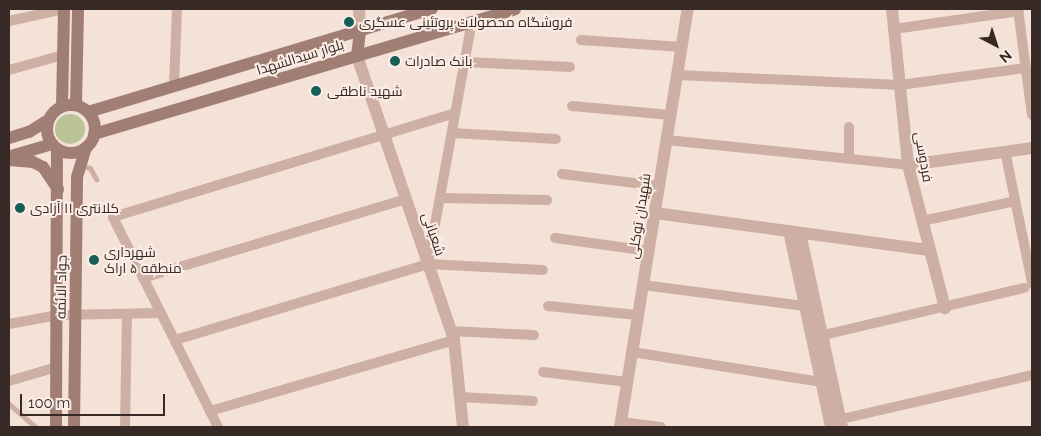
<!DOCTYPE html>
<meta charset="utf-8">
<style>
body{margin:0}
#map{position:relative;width:1041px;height:436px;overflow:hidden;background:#f4e2d8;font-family:Raleway,Cairo,sans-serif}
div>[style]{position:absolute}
.green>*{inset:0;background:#bcc497}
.round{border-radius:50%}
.service>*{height:5px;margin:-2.5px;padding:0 2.5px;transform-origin:2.5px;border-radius:2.5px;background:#cdb0a3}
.minor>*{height:10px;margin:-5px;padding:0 5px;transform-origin:5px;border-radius:5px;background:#cdb0a3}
.tertiary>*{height:12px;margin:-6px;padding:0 6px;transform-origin:6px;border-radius:6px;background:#cdb0a3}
.secondary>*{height:12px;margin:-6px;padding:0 6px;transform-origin:6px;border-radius:6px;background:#a17e74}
.secondary>.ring{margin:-6px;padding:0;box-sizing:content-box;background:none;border:12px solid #a17e74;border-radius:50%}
.dots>*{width:14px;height:14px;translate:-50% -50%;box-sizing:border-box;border:2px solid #fbede5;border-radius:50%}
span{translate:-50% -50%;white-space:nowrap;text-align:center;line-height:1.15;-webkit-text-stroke:4px #fbede5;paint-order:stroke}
.poi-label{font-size:14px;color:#372926}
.left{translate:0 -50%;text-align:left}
.street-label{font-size:14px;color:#372926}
.frame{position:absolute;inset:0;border:10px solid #372926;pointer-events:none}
.north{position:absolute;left:971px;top:20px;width:50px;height:50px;-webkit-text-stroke:4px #fbede5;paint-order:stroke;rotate:140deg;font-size:14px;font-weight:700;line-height:20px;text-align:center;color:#372926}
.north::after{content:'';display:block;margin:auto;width:18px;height:22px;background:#372926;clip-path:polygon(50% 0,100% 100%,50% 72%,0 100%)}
.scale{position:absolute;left:20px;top:394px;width:145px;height:22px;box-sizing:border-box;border:2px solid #372926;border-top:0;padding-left:6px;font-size:15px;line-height:18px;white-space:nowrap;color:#372926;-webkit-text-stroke:4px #fbede5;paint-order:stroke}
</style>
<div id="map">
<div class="green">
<div class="round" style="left:55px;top:114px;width:30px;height:30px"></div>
</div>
<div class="service">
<div style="left:81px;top:165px;width:9px;rotate:18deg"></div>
<div style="left:90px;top:168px;width:13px;rotate:61deg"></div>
<div style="left:9px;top:404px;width:35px;rotate:41deg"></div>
</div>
<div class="minor">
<div style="left:1018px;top:9px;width:107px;rotate:82.5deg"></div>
<div style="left:9px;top:21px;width:56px;rotate:-12.3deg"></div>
<div style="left:894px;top:29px;width:126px;rotate:-8.2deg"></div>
<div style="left:581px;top:40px;width:101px;rotate:4deg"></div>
<div style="left:465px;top:62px;width:105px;rotate:2.7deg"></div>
<div style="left:9px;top:70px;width:56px;rotate:-15.5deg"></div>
<div style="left:678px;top:75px;width:222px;rotate:2.6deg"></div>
<div style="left:900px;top:85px;width:127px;rotate:-7.7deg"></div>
<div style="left:174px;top:86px;width:77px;rotate:-87.8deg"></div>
<div style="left:572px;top:106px;width:99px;rotate:5.2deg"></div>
<div style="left:849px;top:127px;width:32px;rotate:90deg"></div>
<div style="left:452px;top:133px;width:104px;rotate:3.3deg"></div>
<div style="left:667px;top:140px;width:242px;rotate:5.9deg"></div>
<div style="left:1005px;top:151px;width:135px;rotate:78.4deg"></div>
<div style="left:562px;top:174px;width:98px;rotate:7.1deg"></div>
<div style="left:440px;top:198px;width:107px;rotate:1.1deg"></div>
<div style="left:922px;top:221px;width:95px;rotate:-12.1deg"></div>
<div style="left:555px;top:238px;width:95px;rotate:7.9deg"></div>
<div style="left:428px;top:263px;width:246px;rotate:-79.7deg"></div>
<div style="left:143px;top:278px;width:275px;rotate:-16.7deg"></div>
<div style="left:643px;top:285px;width:163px;rotate:7.4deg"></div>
<div style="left:548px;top:306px;width:90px;rotate:5.7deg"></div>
<div style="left:9px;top:324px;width:50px;rotate:-10.4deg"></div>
<div style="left:58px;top:315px;width:103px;rotate:-1.1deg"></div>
<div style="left:451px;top:331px;width:83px;rotate:2.8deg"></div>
<div style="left:815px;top:337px;width:215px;rotate:-13.2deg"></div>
<div style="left:175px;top:340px;width:264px;rotate:-16.7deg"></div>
<div style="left:428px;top:264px;width:115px;rotate:3deg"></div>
<div style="left:632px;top:352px;width:191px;rotate:9deg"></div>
<div style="left:543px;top:372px;width:85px;rotate:6.8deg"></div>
<div style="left:9px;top:381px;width:50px;rotate:-16.3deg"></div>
<div style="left:460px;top:397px;width:73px;rotate:3.1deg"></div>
<div style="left:210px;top:411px;width:254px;rotate:-16.2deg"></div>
<div style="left:833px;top:421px;width:204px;rotate:-13deg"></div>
<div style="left:621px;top:422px;width:40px;rotate:7.1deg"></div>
<div style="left:125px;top:427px;width:113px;rotate:-89deg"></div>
<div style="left:218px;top:427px;width:235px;rotate:-116.6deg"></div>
<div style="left:113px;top:217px;width:357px;rotate:-16.9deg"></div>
</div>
<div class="tertiary">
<div style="left:359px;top:9px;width:21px;rotate:87deg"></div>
<div style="left:892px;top:9px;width:157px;rotate:84.1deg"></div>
<div style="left:908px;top:165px;width:148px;rotate:75.5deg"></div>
<div style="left:357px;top:56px;width:300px;rotate:71.1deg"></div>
<div style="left:454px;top:340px;width:87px;rotate:84.1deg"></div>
<div style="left:908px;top:165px;width:125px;rotate:-7.8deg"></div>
<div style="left:655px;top:213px;width:277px;rotate:7.7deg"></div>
<div style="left:789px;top:231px;width:200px;rotate:77.9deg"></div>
<div style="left:800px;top:233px;width:198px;rotate:77.8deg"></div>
<div style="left:620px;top:427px;width:423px;rotate:-80.8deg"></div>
</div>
<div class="secondary">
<div style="left:357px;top:56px;width:26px;rotate:-83deg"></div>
<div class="ring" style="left:47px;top:105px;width:36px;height:36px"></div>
<div style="left:76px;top:105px;width:96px;rotate:-88.8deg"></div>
<div style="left:62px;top:106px;width:97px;rotate:-88.8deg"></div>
<div style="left:88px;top:112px;width:359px;rotate:-16.7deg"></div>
<div style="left:94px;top:134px;width:439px;rotate:-16.5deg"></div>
<div style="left:9px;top:138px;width:21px;rotate:-17deg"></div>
<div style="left:29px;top:132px;width:22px;rotate:-32deg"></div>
<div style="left:11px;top:156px;width:43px;rotate:-16.3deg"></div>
<div style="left:9px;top:160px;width:24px;rotate:5deg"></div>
<div style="left:33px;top:162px;width:11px;rotate:27deg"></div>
<div style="left:43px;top:167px;width:27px;rotate:56deg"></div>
<div style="left:56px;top:427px;width:278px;rotate:-89.8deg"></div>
<div style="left:74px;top:427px;width:250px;rotate:-89.3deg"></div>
<div style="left:77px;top:177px;width:31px;rotate:-73deg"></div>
</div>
<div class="dots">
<div style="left:349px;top:22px;background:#175d57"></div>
<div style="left:395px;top:61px;background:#175d57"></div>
<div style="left:316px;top:91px;background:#175d57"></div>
<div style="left:20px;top:208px;background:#175d57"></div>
<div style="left:94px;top:260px;background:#175d57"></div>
</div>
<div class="poi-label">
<span class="left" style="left:359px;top:22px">فروشگاه محصولات پروتئینی عسگری</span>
<span class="left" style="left:405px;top:61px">بانک صادرات</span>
<span class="left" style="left:327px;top:91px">شهید ناطقی</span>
<span class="left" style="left:30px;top:208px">کلانتری ۱۱ آزادی</span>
<span class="left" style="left:104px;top:260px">شهرداری<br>منطقه ۵ اراک</span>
</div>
<div class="street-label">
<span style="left:300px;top:57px;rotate:-17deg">بلوار سیدالشهدا</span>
<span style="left:924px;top:157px;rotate:80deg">فردوسی</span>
<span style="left:639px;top:216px;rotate:-81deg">شهیدان توکلی</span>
<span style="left:434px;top:234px;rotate:71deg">شعبانی</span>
<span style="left:61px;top:287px;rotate:-89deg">جواد الائمه</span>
</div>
<div class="frame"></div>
<div class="north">N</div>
<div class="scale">100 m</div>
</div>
